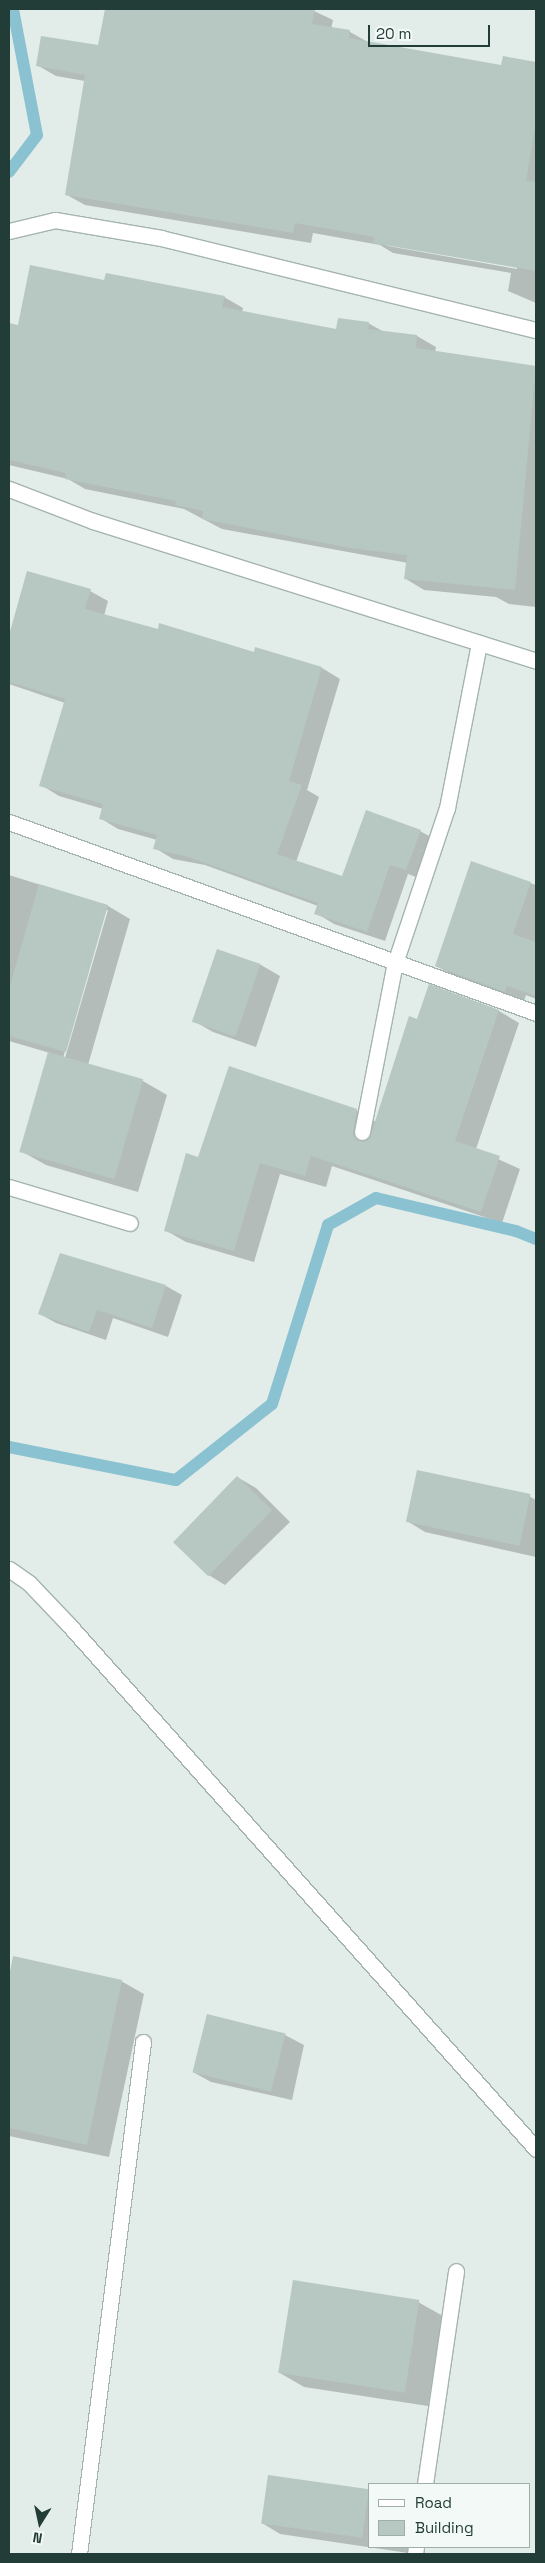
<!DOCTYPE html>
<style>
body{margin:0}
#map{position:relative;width:545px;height:2563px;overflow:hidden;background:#e2ece8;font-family:"Space Grotesk",sans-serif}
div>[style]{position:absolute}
.shadow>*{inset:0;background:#0003}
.stream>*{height:12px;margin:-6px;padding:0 6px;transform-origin:6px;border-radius:6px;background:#8ac2d1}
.building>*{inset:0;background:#b7c7c1;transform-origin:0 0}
.roads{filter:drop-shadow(1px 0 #a5b4af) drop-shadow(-1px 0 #a5b4af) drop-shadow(0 1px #a5b4af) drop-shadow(0 -1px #a5b4af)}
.minor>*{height:15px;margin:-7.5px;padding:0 7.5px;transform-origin:7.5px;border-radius:7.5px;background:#fff}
span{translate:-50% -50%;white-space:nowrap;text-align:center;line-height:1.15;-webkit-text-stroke:4px #f3f9f6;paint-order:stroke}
.frame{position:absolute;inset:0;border:10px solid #223d37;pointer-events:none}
.legend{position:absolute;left:368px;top:2483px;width:162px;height:65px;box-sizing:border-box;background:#f3f9f6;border:1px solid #9faeaa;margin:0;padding:6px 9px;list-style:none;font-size:15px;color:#223d37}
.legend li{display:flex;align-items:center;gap:10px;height:25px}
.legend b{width:25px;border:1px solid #9faeaa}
.north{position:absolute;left:15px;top:2498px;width:50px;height:50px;-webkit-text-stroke:4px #f3f9f6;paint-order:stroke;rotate:190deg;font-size:14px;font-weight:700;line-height:20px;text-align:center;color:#223d37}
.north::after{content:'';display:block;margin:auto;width:18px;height:22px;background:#223d37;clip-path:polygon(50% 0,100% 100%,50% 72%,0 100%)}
.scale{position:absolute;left:368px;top:25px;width:122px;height:22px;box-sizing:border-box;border:2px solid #223d37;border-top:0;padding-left:6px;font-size:15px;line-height:18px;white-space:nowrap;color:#223d37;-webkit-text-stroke:4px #f3f9f6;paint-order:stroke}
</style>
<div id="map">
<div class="shadow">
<div style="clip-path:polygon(evenodd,106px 9px,310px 9px,333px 20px,331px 29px,350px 32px,368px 42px,502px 67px,504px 57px,536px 63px,536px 303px,508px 291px,511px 273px,393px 253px,380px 245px,313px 233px,311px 243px,85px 205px,67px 195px,85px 81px,56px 76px,37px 65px,99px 47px,106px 9px,384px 243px,517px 267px,517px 269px,388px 246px,384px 243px)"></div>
<div style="clip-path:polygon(105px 281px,224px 297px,243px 308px,242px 312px,337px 330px,368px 323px,384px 332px,417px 336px,436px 347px,435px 352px,536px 367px,536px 607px,509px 604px,496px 597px,424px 590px,406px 579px,408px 563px,222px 529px,184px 509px,85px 489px,68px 479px,9px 465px,9px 324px,19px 326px)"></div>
<div style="clip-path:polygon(28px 573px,90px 591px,108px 601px,104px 616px,255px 654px,256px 649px,322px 668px,340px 679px,307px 790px,319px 797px,296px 862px,343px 878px,420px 831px,438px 841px,424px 880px,408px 874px,385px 941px,334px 924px,316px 913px,318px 906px,205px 865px,173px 859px,155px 848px,157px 840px,118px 829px,100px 818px,103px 809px,59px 796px,41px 785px,65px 703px,9px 684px,9px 639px)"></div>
<div style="clip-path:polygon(472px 863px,536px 885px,536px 999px,526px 995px,524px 1001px,455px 976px,436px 966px)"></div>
<div style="clip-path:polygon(evenodd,9px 875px,108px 906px,130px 919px,88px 1065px,143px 1081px,167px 1095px,138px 1192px,46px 1165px,21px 1151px,50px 1053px,9px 1041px,9px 875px,105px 910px,108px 910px,65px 1058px,63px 1058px,105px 910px)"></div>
<div style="clip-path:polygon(218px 951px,261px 965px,280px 976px,256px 1047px,213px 1032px,194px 1021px)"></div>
<div style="clip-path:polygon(499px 1011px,519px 1023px,476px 1149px,520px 1169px,502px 1223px,332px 1166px,326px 1187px,280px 1174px,254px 1262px,186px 1242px,165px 1230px,199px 1159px,356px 1110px,376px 1122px,417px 1020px)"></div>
<div style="clip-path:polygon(166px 1286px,182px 1295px,168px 1337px,113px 1318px,106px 1340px,56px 1323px,40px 1314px)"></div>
<div style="clip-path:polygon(237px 1477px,256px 1488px,290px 1522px,225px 1585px,207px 1574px)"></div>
<div style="clip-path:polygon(529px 1496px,536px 1500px,536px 1557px,425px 1532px,407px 1521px)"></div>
<div style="clip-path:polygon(14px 1958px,121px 1981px,144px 1994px,109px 2157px,9px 2136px,9px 1983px)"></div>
<div style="clip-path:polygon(285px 2035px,304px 2045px,292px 2100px,211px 2082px,193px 2072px)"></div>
<div style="clip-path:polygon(418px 2302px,443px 2316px,428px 2406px,304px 2387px,280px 2373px)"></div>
<div style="clip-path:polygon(369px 2492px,369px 2547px,409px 2547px,408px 2553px,280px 2534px,262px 2523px)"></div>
</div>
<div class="stream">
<div style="left:9px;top:172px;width:46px;rotate:-52.9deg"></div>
<div style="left:37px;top:135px;width:128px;rotate:-100.8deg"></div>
<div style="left:9px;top:1447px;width:170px;rotate:11.2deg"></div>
<div style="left:176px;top:1480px;width:122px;rotate:-38.4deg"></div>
<div style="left:272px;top:1404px;width:188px;rotate:-72.6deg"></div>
<div style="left:328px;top:1225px;width:55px;rotate:-29.4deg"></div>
<div style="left:376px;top:1198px;width:144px;rotate:13.3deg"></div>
<div style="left:516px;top:1231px;width:22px;rotate:22deg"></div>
</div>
<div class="building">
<div style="clip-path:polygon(105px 9px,315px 9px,312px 24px,350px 30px,349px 38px,501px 65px,503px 56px,536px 62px,536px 122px,526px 181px,536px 182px,536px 271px,373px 243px,374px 237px,295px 223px,293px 233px,65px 195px,85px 75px,36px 66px,41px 36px,98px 45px)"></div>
<div style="clip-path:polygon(30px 265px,104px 280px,106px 273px,225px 296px,222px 307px,336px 329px,338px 318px,369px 322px,368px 329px,417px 335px,416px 348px,536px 366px,515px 590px,404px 579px,407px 555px,350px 548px,202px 519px,203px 511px,175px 505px,176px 501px,65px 479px,66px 473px,9px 460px,9px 323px,18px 325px)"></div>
<div style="clip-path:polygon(27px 571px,91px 589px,85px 609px,158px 629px,159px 623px,254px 652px,255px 647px,322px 667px,289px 781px,302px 785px,277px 854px,342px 876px,366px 810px,421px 830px,406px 870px,390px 865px,367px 932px,314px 914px,318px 903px,185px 856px,153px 849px,157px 835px,99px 819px,103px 804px,39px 786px,65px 699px,9px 682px,9px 635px)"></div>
<div style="clip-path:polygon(471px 861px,531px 882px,513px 934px,536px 942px,536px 996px,507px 986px,505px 992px,435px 966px)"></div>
<div style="clip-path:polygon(39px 884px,108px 905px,66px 1052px,9px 1036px,9px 989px)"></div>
<div style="left:217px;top:949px;width:46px;height:77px;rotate:19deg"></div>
<div style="clip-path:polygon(429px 984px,499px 1010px,455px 1141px,500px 1156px,481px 1212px,311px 1156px,305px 1176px,260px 1163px,234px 1251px,164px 1231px,186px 1153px,198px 1157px,229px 1066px,357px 1109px,353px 1135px,360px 1141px,365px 1141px,371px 1134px,409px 1016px,417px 1019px)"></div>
<div style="left:48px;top:1052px;width:99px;height:104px;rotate:16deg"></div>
<div style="clip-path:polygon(60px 1253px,166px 1285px,152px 1328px,97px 1310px,89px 1332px,38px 1314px)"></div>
<div style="left:417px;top:1470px;width:116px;height:53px;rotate:12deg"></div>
<div style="left:237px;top:1476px;width:49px;height:92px;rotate:44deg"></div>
<div style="clip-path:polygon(13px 1956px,122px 1980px,87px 2145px,9px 2128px,9px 1977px)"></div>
<div style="left:207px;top:2014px;width:81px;height:60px;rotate:14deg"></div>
<div style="left:293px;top:2280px;width:128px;height:94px;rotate:9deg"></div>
<div style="left:268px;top:2475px;width:102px;height:49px;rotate:8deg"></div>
</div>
<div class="roads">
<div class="minor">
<div style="left:9px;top:231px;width:47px;rotate:-13.4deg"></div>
<div style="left:55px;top:220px;width:108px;rotate:9.6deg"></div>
<div style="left:161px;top:238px;width:386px;rotate:13.8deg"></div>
<div style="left:9px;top:489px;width:90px;rotate:20.9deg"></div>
<div style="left:93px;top:521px;width:465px;rotate:17.5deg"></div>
<div style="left:9px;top:822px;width:561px;rotate:19.92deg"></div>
<div style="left:362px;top:1132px;width:172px;rotate:-79deg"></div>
<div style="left:395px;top:963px;width:163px;rotate:-71.5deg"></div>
<div style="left:447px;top:808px;width:168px;rotate:-79deg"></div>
<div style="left:9px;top:1187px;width:126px;rotate:16.6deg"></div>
<div style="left:9px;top:1569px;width:24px;rotate:35deg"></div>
<div style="left:29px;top:1583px;width:58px;rotate:46.4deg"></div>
<div style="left:69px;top:1625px;width:702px;rotate:48.29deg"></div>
<div style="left:425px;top:2484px;width:215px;rotate:-81.7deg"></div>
<div style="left:79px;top:2554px;width:516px;rotate:-82.87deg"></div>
<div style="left:415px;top:2554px;width:7px;rotate:-82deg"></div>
</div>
</div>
<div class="frame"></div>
<ul class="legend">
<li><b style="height:6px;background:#fff"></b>Road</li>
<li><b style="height:14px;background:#b7c7c1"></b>Building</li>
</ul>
<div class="north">N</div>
<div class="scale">20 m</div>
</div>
